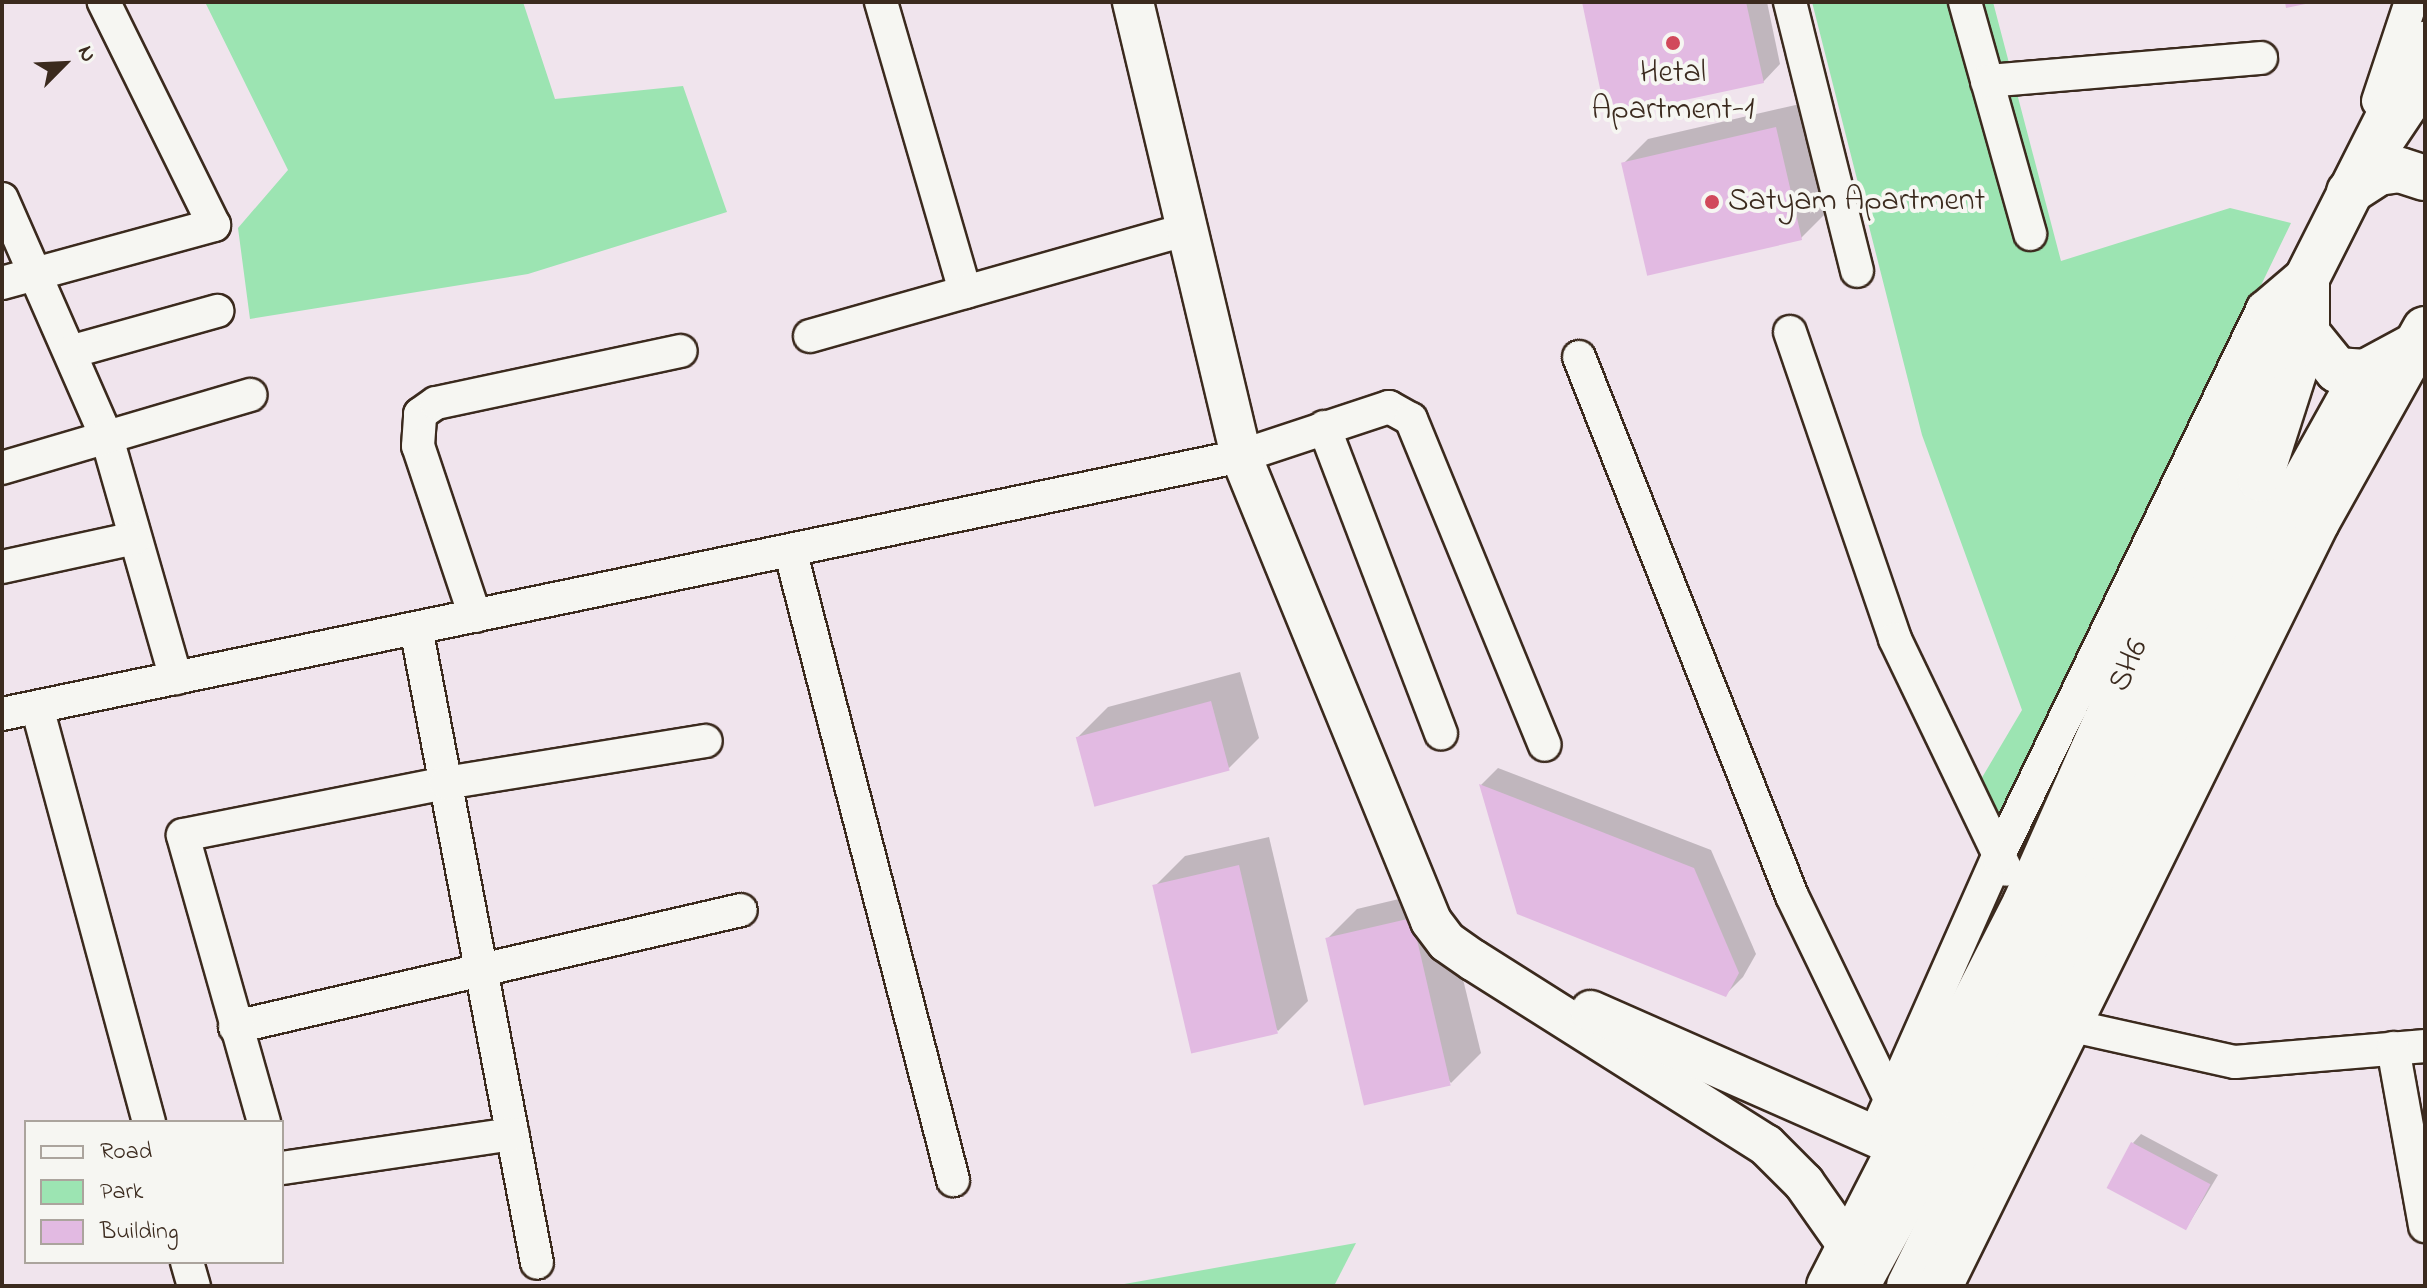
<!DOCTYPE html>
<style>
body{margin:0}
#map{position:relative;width:2427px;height:1288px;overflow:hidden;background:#f0e4ed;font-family:"Indie Flower",sans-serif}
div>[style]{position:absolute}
.green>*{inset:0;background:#9ce4b2}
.shadow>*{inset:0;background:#0003}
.building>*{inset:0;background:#e2bae2;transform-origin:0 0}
.roads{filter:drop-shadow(2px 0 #3b2a1e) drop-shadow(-2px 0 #3b2a1e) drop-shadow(0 2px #3b2a1e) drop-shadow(0 -2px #3b2a1e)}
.service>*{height:16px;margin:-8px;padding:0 8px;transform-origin:8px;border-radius:8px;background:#f6f6f2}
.minor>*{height:32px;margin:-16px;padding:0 16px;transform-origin:16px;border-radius:16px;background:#f6f6f2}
.tertiary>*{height:40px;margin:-20px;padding:0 20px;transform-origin:20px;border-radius:20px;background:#f6f6f2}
.secondary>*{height:44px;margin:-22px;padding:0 22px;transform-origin:22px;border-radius:22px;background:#f6f6f2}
.primary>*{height:44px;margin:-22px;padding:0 22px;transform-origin:22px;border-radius:22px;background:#f6f6f2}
.dots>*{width:22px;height:22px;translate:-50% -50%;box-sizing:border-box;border:4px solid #f6f6f2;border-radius:50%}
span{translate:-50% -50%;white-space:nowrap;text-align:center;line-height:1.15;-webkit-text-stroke:8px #f6f6f2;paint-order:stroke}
.poi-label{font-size:32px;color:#3b2a1e}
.left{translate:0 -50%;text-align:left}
.street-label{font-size:32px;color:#3b2a1e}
.frame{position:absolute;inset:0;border:4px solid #3b2a1e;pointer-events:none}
.legend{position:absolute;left:24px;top:1120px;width:260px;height:144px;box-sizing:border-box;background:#f6f6f2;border:2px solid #aba49d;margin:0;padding:10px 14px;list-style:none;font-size:24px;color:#3b2a1e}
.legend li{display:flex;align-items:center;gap:16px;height:40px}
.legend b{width:40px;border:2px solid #aba49d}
.north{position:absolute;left:24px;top:24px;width:80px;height:80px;-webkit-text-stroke:6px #f6f6f2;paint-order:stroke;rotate:66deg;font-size:22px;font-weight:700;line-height:32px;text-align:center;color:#3b2a1e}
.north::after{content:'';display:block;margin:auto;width:28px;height:36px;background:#3b2a1e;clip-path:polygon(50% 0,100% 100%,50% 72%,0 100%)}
</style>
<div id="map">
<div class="green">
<div style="clip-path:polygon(205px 2px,523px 2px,555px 99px,683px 86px,727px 212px,528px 274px,250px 319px,238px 228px,288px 170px)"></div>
<div style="clip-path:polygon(1812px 2px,1993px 2px,2061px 261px,2230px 208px,2291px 223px,2004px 819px,1977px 786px,2022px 710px,1922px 435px)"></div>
<div style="clip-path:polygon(1356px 1243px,1334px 1286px,1113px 1286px)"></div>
</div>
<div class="shadow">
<div style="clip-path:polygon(1584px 2px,1767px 2px,1780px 64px,1763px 82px)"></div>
<div style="clip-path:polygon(1800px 104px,1825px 214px,1801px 238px,1624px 163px,1648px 139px)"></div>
<div style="clip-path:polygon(1240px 672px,1259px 738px,1229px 768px,1078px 737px,1108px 707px)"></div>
<div style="clip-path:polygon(1498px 768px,1711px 850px,1756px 954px,1743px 977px,1725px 995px,1481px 785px)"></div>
<div style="clip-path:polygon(1269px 837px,1308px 1001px,1278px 1031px,1155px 886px,1185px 856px)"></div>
<div style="clip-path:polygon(1441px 889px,1481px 1053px,1451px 1083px,1327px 939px,1357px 909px)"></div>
<div style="clip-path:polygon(2141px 1134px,2218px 1175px,2187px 1227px,2133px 1143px)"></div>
</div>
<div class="building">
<div style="clip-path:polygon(1582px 2px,1746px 2px,1764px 83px,1606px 117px)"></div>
<div style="clip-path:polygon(2285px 2px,2309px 2px,2310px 3px,2286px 8px)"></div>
<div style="left:1776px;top:127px;width:116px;height:159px;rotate:77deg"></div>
<div style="left:1211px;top:701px;width:72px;height:140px;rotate:75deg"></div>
<div style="clip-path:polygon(1479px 784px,1694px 868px,1739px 973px,1726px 997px,1517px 914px)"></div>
<div style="left:1239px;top:865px;width:173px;height:89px;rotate:77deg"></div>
<div style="left:1412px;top:918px;width:172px;height:89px;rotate:77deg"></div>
<div style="left:2131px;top:1142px;width:90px;height:52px;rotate:28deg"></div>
</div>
<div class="roads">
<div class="service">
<div style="left:2396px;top:144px;width:52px;rotate:-56deg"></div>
</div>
<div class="minor">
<div style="left:881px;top:2px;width:302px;rotate:73.8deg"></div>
<div style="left:1790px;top:2px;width:277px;rotate:76deg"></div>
<div style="left:1965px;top:2px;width:241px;rotate:74.3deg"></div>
<div style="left:1987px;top:81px;width:275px;rotate:-4.8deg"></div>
<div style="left:2378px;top:101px;width:104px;rotate:-71.6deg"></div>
<div style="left:2px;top:199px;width:261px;rotate:66.3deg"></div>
<div style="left:107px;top:438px;width:250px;rotate:74deg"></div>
<div style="left:2px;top:283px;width:220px;rotate:-15.3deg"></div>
<div style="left:214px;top:225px;width:249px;rotate:-116.3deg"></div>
<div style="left:1790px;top:332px;width:324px;rotate:71.1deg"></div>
<div style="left:1895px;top:639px;width:256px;rotate:64.3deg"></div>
<div style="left:810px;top:336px;width:392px;rotate:-15.8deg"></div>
<div style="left:70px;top:352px;width:153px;rotate:-15.6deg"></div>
<div style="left:1579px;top:357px;width:580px;rotate:68.44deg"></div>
<div style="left:1792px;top:896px;width:225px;rotate:64.2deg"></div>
<div style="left:1324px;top:427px;width:328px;rotate:69.1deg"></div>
<div style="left:2px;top:468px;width:259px;rotate:-16.4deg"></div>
<div style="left:790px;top:550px;width:651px;rotate:75.49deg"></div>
<div style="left:2px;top:567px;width:136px;rotate:-12.3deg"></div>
<div style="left:475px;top:616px;width:179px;rotate:-108.5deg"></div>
<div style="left:418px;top:446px;width:32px;rotate:-86deg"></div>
<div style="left:420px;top:414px;width:19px;rotate:-35deg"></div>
<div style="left:436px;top:403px;width:250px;rotate:-12deg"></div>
<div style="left:416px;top:628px;width:646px;rotate:79.21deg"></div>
<div style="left:37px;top:707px;width:430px;rotate:74.9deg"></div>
<div style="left:2px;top:714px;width:1266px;rotate:-11.76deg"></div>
<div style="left:1241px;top:456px;width:156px;rotate:-18.3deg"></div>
<div style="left:1389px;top:407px;width:25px;rotate:29deg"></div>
<div style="left:1411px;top:419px;width:352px;rotate:67.7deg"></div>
<div style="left:2068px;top:1025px;width:171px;rotate:12.5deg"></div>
<div style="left:2235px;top:1062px;width:191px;rotate:-4.8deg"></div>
<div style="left:235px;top:1027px;width:519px;rotate:-13.02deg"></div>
<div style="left:2393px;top:1048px;width:181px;rotate:79.8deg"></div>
<div style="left:264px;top:1122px;width:298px;rotate:-105.8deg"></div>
<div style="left:183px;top:835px;width:268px;rotate:-11.2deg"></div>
<div style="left:446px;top:783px;width:263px;rotate:-9.2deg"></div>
<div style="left:1875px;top:1134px;width:303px;rotate:-66.1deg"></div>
<div style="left:1998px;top:857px;width:610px;rotate:-64.23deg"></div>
<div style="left:2263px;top:308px;width:52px;rotate:-40.4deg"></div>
<div style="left:282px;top:1168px;width:233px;rotate:-8.4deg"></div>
<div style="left:187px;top:1262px;width:25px;rotate:74deg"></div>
</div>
<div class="tertiary">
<div style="left:1133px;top:2px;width:467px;rotate:76.6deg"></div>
<div style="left:1241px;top:456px;width:502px;rotate:67.77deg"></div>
<div style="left:1431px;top:921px;width:26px;rotate:53deg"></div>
<div style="left:1447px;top:942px;width:32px;rotate:35deg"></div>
<div style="left:1473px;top:960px;width:347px;rotate:32.3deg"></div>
<div style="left:1766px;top:1145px;width:54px;rotate:45deg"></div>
<div style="left:1804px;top:1183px;width:78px;rotate:54.9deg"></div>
<div style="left:1591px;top:1011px;width:338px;rotate:23.8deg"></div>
</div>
<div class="secondary">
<div style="left:1857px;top:1286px;width:212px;rotate:-61.3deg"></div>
<div style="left:1959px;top:1100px;width:690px;rotate:-64.14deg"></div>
<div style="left:2260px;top:479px;width:153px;rotate:-72.2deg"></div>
<div style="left:1909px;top:1286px;width:882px;rotate:-63.9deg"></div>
<div style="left:2297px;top:494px;width:140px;rotate:-60.9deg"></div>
</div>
<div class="primary">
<div style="left:2349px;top:192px;width:35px;rotate:-33deg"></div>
<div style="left:2378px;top:173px;width:22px;rotate:-8deg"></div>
<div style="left:2400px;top:170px;width:26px;rotate:18deg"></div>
<div style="left:2307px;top:279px;width:54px;rotate:90deg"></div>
<div style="left:2307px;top:333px;width:48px;rotate:51deg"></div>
<div style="left:2337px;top:370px;width:28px;rotate:4deg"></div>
<div style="left:2365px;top:372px;width:59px;rotate:-28.3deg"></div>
<div style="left:1829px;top:1286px;width:430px;rotate:-62.9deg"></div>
<div style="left:2025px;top:903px;width:597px;rotate:-66.1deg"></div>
<div style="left:2267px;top:357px;width:351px;rotate:-63.2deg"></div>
<div style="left:1940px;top:1286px;width:852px;rotate:-63.74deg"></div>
<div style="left:2317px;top:522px;width:221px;rotate:-60.8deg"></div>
</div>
</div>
<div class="dots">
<div style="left:1673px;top:43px;background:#d1495b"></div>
<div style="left:1712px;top:202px;background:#d1495b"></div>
</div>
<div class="poi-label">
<span style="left:1673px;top:93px">Hetal<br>Apartment-1</span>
<span class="left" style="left:1728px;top:202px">Satyam Apartment</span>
</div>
<div class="street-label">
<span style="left:2130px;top:666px;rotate:-66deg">SH6</span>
</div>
<div class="frame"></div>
<ul class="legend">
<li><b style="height:10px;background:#f6f6f2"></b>Road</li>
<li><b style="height:22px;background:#9ce4b2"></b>Park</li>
<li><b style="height:22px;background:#e2bae2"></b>Building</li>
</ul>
<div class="north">N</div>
</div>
